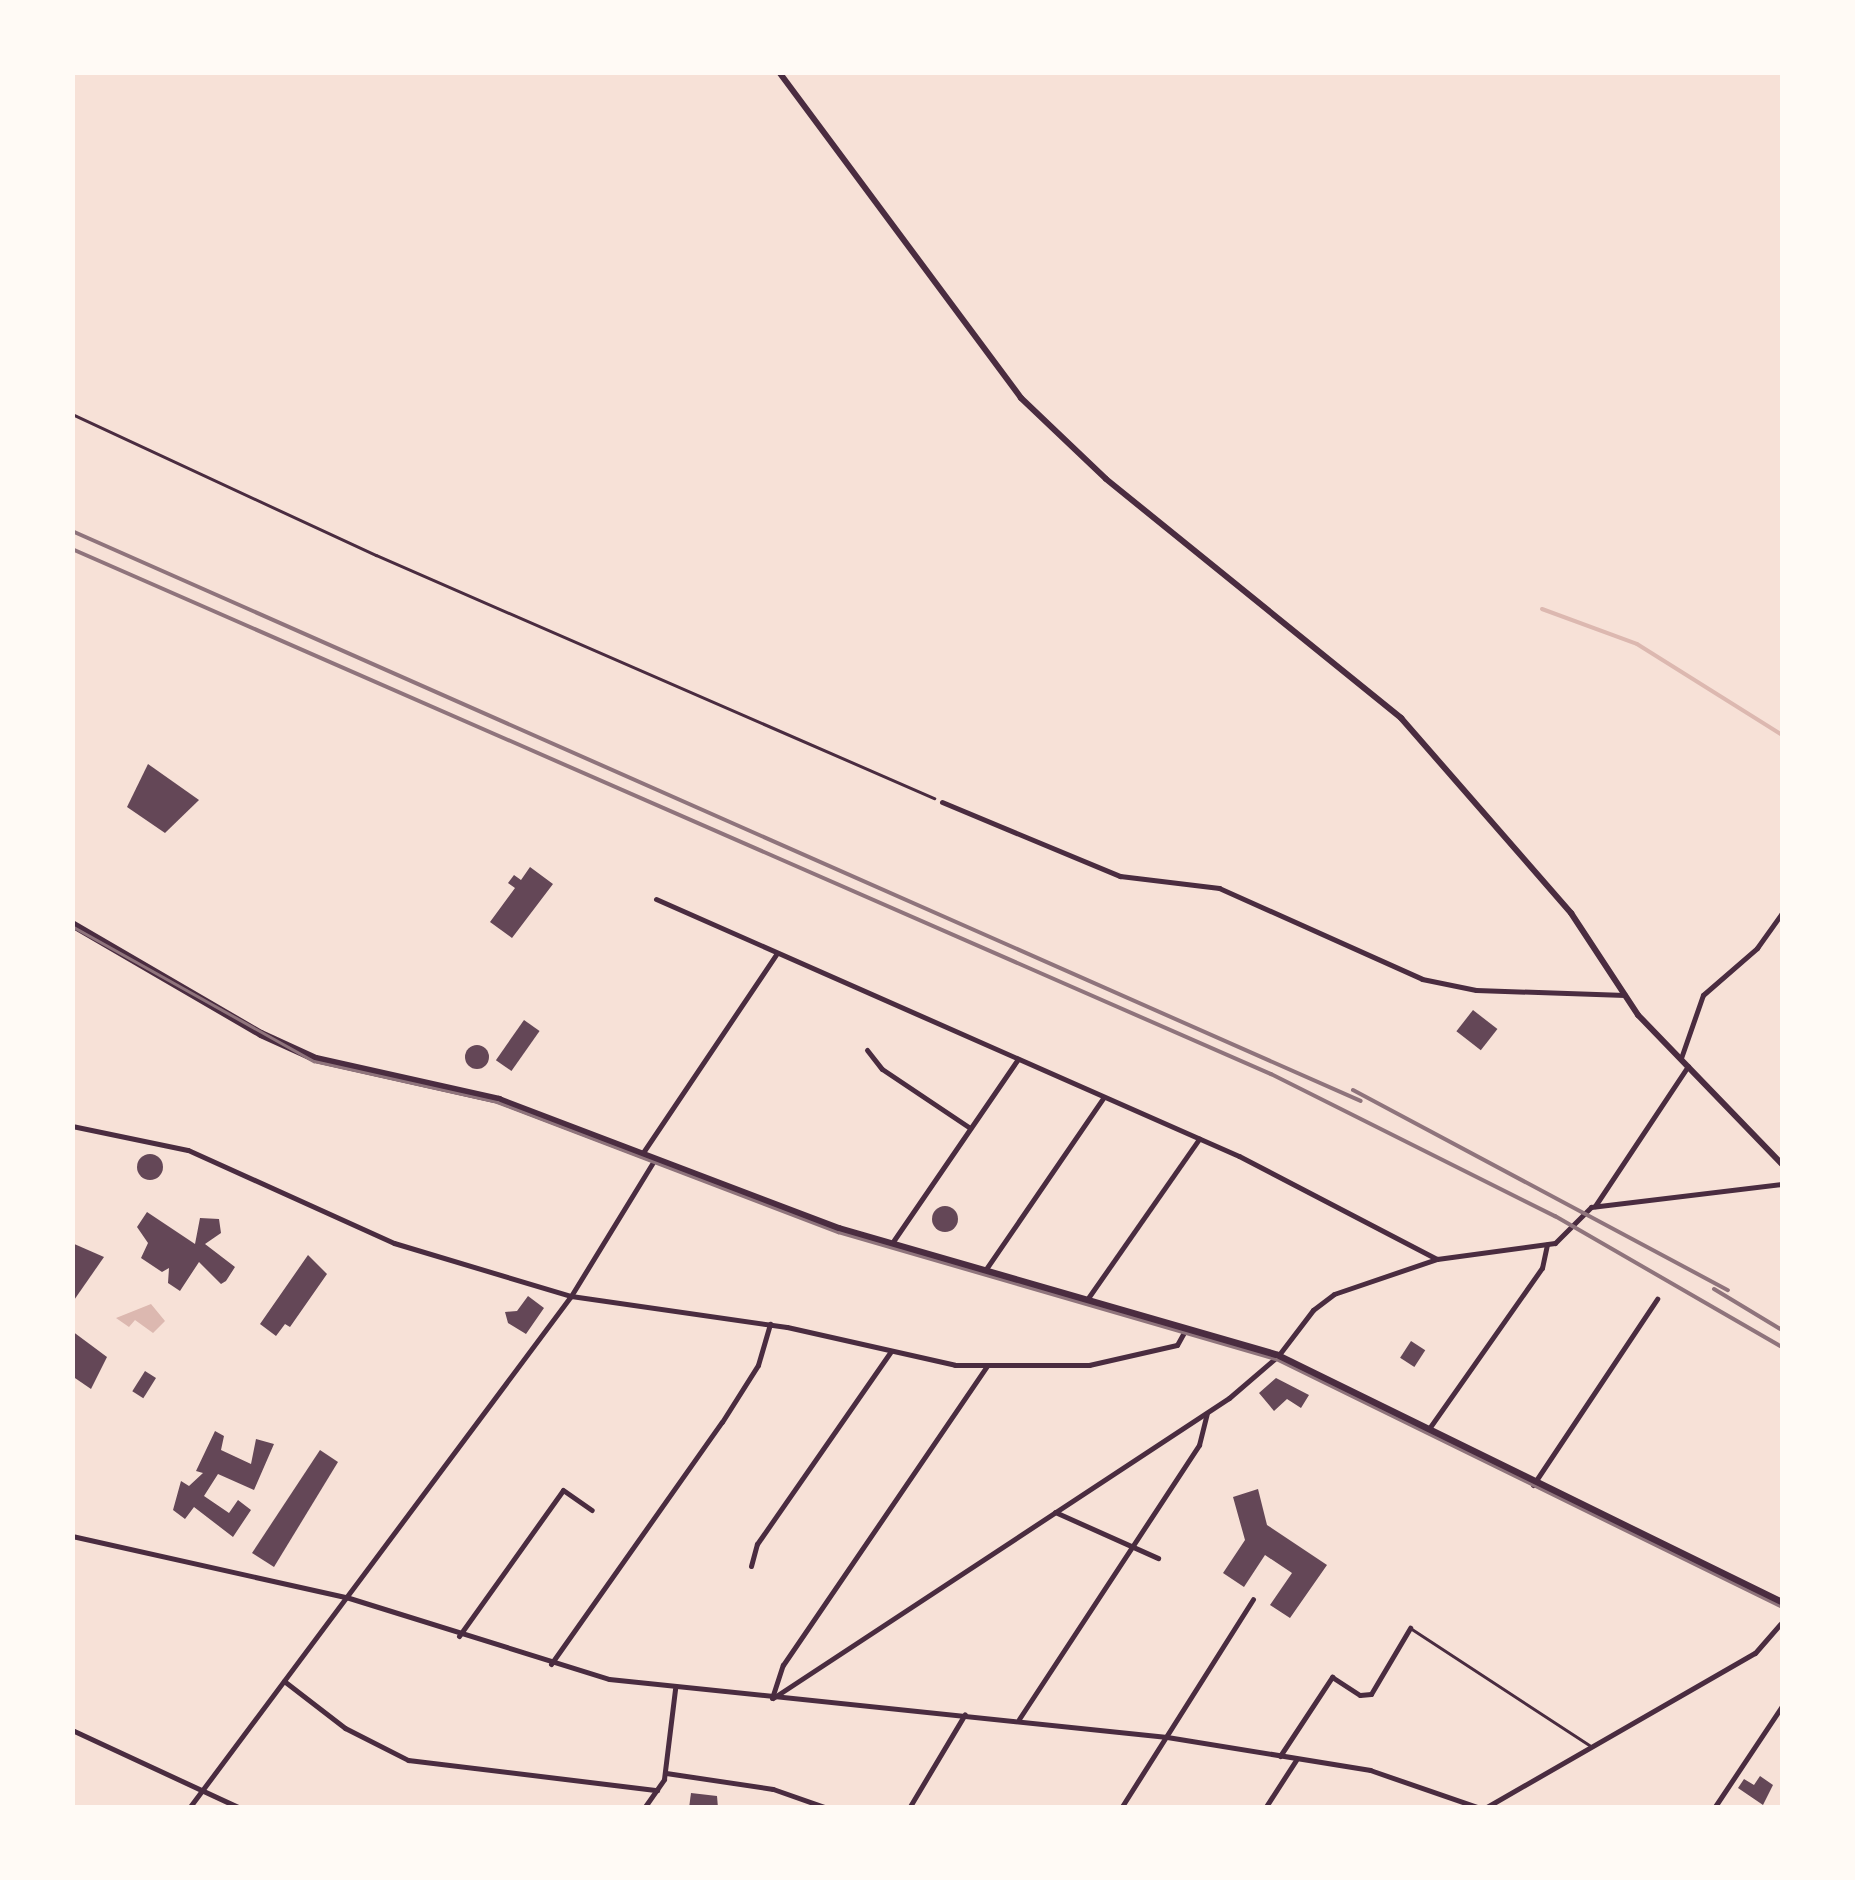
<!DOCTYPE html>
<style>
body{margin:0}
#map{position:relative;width:1855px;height:1880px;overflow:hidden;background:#f7e1d7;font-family:Poppins,sans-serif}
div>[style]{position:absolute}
.water>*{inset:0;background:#dcb8b0}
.stream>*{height:4px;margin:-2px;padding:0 2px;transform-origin:2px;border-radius:2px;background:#dcb8b0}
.building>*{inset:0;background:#644757;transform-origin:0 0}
.round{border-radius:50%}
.path>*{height:2.5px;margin:-1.25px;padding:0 1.25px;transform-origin:1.25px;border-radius:1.25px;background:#4a2c40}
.service>*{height:2.5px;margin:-1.25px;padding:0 1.25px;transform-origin:1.25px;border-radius:1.25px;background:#4a2c40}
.minor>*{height:5px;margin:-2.5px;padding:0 2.5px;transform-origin:2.5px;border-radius:2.5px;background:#4a2c40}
.tertiary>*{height:6px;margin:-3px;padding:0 3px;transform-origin:3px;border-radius:3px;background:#4a2c40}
.secondary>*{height:8px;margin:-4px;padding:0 4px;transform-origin:4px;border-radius:4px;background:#4a2c40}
.tram>*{height:2.5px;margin:-1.25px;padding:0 1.25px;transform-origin:1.25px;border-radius:1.25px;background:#8f747c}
.rail>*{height:4px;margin:-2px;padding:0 2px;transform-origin:2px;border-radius:2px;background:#8f747c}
span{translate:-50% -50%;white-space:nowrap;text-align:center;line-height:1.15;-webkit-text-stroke:8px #fffaf5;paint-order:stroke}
.frame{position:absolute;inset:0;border:75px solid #fffaf5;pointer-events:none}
</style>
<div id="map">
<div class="water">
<div style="clip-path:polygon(151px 1304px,165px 1321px,153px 1333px,135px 1320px,129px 1327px,116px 1318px)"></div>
</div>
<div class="stream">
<div style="left:1542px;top:609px;width:101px;rotate:20.2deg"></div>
<div style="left:1637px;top:644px;width:171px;rotate:32.1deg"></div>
</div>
<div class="building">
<div style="clip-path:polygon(148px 764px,199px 800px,165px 833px,127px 807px)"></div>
<div style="clip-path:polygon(530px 867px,553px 884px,512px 938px,490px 922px,515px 888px,508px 883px,514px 875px,521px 880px)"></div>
<div style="left:1473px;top:1010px;width:31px;height:27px;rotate:38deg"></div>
<div style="left:524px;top:1020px;width:19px;height:49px;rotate:35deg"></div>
<div class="round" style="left:465px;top:1045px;width:24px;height:24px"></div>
<div class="round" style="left:137px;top:1154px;width:26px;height:26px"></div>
<div class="round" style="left:932px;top:1206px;width:26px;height:26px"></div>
<div style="clip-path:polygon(147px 1212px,195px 1244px,200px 1218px,219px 1219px,221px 1233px,205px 1244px,235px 1267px,226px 1281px,221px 1284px,199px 1262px,180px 1291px,168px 1283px,169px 1268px,162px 1272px,141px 1258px,148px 1243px,137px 1227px)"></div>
<div style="clip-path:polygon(72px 1243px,104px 1257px,72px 1303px)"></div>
<div style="clip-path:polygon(308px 1255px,327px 1274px,290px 1327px,285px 1324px,276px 1336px,260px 1324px)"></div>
<div style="clip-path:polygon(528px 1296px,544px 1308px,526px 1334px,508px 1323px,505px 1312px,517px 1311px)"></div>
<div style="clip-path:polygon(72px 1331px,107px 1357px,91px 1389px,72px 1376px)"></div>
<div style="left:1411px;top:1341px;width:17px;height:20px;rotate:33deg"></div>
<div style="left:145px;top:1371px;width:13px;height:24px;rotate:32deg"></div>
<div style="clip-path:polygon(1276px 1378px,1309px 1395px,1301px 1408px,1287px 1399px,1274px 1411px,1259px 1393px)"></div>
<div style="clip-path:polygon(215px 1431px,224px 1436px,221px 1450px,251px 1464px,256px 1439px,274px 1444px,254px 1490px,218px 1474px,204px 1496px,229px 1513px,238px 1500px,251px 1510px,233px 1537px,194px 1507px,185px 1519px,173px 1510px,181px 1481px,189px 1486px,203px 1473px,196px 1471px)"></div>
<div style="clip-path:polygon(320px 1450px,338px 1462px,274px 1567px,252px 1553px)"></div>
<div style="clip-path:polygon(1258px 1489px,1267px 1525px,1327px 1565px,1290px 1618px,1270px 1605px,1292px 1573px,1265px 1555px,1244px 1587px,1223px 1573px,1245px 1540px,1233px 1497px)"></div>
<div style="clip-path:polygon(1760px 1776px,1773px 1785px,1763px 1805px,1738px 1788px,1744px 1779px,1754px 1785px)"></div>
<div style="clip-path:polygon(691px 1793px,717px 1796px,718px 1808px,689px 1808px)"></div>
</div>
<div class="path">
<div style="left:72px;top:414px;width:335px;rotate:24.9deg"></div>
<div style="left:376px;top:555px;width:609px;rotate:23.53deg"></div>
</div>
<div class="service">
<div style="left:1412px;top:1629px;width:212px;rotate:33.2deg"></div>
</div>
<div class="minor">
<div style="left:942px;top:802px;width:193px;rotate:22.6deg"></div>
<div style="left:1120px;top:876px;width:100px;rotate:6.9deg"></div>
<div style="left:1219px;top:888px;width:222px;rotate:24.1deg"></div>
<div style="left:1422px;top:979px;width:55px;rotate:11.5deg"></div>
<div style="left:1476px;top:990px;width:149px;rotate:1.9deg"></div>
<div style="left:656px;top:899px;width:637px;rotate:23.79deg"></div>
<div style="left:1239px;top:1156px;width:223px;rotate:27.5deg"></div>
<div style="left:867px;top:1050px;width:24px;rotate:52deg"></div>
<div style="left:882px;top:1069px;width:106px;rotate:33.8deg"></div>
<div style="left:1681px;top:1058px;width:67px;rotate:-70.8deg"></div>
<div style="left:1703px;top:995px;width:72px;rotate:-41deg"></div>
<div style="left:1757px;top:948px;width:43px;rotate:-54.5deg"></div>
<div style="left:72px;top:1126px;width:118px;rotate:11.7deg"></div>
<div style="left:188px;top:1150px;width:226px;rotate:24.3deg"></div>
<div style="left:394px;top:1243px;width:185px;rotate:16.7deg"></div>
<div style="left:571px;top:1296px;width:218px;rotate:8.2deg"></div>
<div style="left:787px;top:1327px;width:172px;rotate:12.7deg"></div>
<div style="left:955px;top:1365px;width:134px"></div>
<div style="left:1089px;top:1365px;width:90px;rotate:-12.8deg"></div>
<div style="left:1177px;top:1345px;width:18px;rotate:-61deg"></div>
<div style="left:642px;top:1154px;width:242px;rotate:-56.1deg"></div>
<div style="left:1595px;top:1206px;width:168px;rotate:-56.4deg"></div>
<div style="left:892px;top:1243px;width:223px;rotate:-55.6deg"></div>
<div style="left:984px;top:1272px;width:212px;rotate:-55.6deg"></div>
<div style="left:1086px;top:1301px;width:198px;rotate:-55.1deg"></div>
<div style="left:1428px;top:1430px;width:198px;rotate:-54.9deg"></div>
<div style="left:1542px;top:1268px;width:24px;rotate:-78deg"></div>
<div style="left:1533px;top:1485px;width:224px;rotate:-56.3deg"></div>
<div style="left:1055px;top:1512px;width:113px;rotate:24.1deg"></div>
<div style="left:72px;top:1536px;width:281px;rotate:12.6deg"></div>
<div style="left:346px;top:1597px;width:275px;rotate:17.3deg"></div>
<div style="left:609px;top:1679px;width:561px;rotate:5.93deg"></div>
<div style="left:1167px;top:1737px;width:206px;rotate:9.2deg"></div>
<div style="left:1370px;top:1770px;width:116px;rotate:19.1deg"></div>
<div style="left:751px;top:1566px;width:23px;rotate:-75deg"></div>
<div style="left:757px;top:1544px;width:235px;rotate:-55.2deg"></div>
<div style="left:459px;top:1636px;width:179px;rotate:-54.5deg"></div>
<div style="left:563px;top:1490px;width:35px;rotate:35deg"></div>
<div style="left:551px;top:1664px;width:296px;rotate:-54.8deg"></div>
<div style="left:722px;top:1422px;width:67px;rotate:-57.7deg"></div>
<div style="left:758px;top:1365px;width:43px;rotate:-73.7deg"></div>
<div style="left:284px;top:1681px;width:77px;rotate:37.6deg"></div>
<div style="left:345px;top:1728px;width:71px;rotate:26.9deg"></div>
<div style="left:408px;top:1760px;width:251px;rotate:6.9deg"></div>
<div style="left:772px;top:1698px;width:35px;rotate:-72deg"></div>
<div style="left:783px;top:1665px;width:362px;rotate:-55.7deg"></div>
<div style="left:773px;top:1698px;width:546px;rotate:-33.34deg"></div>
<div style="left:1229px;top:1398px;width:65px;rotate:-40.6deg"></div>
<div style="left:1278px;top:1356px;width:58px;rotate:-52.7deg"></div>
<div style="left:1313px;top:1310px;width:26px;rotate:-37deg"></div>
<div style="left:1334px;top:1294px;width:109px;rotate:-18.8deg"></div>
<div style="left:1437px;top:1259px;width:119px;rotate:-7.7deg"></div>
<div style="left:1555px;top:1243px;width:51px;rotate:-45deg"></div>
<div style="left:1591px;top:1207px;width:192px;rotate:-6.9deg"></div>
<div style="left:1019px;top:1719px;width:328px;rotate:-56.7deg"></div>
<div style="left:1199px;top:1445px;width:32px;rotate:-76deg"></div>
<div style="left:72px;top:1730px;width:185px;rotate:24.9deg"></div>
<div style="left:1280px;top:1756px;width:95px;rotate:-56.6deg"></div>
<div style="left:1332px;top:1677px;width:33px;rotate:33deg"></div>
<div style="left:1360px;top:1695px;width:11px;rotate:-5deg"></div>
<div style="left:1371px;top:1694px;width:77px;rotate:-59.4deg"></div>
<div style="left:666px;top:1773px;width:108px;rotate:8.5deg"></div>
<div style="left:773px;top:1789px;width:57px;rotate:19.4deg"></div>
<div style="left:189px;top:1808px;width:639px;rotate:-53.27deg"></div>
<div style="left:571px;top:1296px;width:161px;rotate:-58.5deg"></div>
<div style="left:644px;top:1808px;width:35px;rotate:-55deg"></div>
<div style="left:664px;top:1779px;width:91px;rotate:-83deg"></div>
<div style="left:909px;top:1808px;width:109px;rotate:-59.2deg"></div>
<div style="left:1121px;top:1808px;width:247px;rotate:-57.7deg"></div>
<div style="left:1265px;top:1808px;width:57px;rotate:-57.1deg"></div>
<div style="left:1485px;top:1808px;width:311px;rotate:-29.9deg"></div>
<div style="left:1755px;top:1653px;width:41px;rotate:-48.9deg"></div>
<div style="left:1714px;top:1808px;width:123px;rotate:-56.3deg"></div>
</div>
<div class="tertiary">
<div style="left:779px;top:72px;width:406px;rotate:53.4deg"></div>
<div style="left:1021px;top:398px;width:117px;rotate:43.6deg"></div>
<div style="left:1106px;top:479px;width:380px;rotate:39deg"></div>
<div style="left:1401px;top:718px;width:259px;rotate:48.9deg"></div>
<div style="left:1571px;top:913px;width:122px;rotate:56.7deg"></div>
<div style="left:1638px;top:1015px;width:207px;rotate:46deg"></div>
</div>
<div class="secondary">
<div style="left:72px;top:924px;width:219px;rotate:30.2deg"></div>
<div style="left:261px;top:1034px;width:60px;rotate:24.4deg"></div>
<div style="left:316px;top:1059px;width:188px;rotate:12.6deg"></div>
<div style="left:499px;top:1100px;width:364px;rotate:20.8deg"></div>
<div style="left:839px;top:1229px;width:457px;rotate:16.1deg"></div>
<div style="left:1278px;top:1356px;width:561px;rotate:26.11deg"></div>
</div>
<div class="tram">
<div style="left:72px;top:926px;width:277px;rotate:29.2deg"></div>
<div style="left:314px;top:1061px;width:188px;rotate:12.6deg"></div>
<div style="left:497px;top:1102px;width:365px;rotate:20.9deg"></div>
<div style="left:838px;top:1232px;width:456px;rotate:16.2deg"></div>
<div style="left:1276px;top:1359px;width:564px;rotate:26.11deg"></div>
</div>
<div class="rail">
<div style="left:72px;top:531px;width:1409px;rotate:23.86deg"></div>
<div style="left:72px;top:549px;width:1309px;rotate:23.65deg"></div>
<div style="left:1271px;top:1074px;width:318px;rotate:26.6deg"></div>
<div style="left:1555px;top:1216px;width:262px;rotate:30deg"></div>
<div style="left:1353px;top:1090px;width:425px;rotate:28.1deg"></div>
<div style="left:1714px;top:1289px;width:79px;rotate:31.1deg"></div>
</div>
<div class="frame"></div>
</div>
